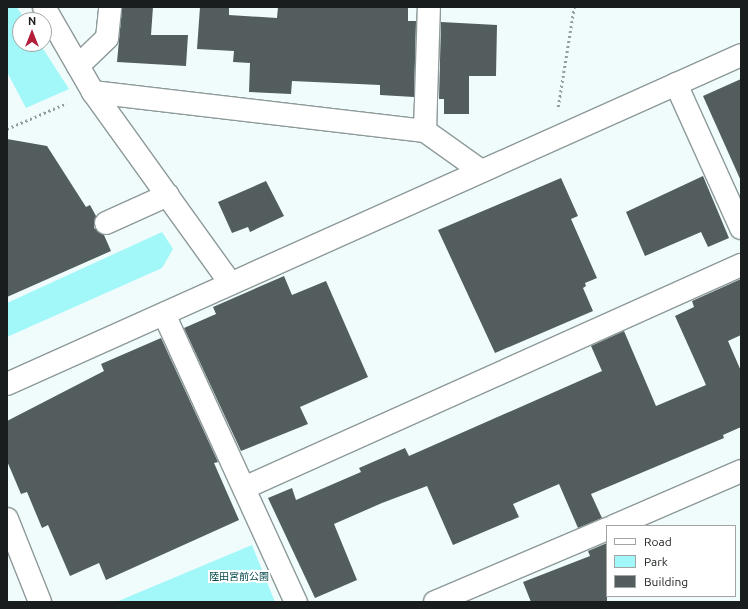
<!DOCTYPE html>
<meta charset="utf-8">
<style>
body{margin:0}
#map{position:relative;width:748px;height:609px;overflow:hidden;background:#f0fcfc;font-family:Ubuntu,"Noto Sans JP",sans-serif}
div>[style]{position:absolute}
.green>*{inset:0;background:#a2f7f9}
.building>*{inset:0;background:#535d5e}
.path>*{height:2.5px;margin-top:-1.25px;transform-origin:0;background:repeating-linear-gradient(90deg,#959e9e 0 2px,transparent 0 5px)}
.roads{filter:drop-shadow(1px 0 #8e9999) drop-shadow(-1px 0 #8e9999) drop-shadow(0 1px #8e9999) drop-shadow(0 -1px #8e9999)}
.minor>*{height:22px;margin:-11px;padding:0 11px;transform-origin:11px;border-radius:11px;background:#fff}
span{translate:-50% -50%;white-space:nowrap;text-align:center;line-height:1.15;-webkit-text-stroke:4px #fff;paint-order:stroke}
.park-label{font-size:10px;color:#044a4c}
.frame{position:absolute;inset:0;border:8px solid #191d1d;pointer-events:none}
.legend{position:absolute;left:606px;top:525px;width:130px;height:72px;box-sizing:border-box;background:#fff;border:1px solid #a3a5a5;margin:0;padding:5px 7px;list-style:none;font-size:12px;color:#191d1d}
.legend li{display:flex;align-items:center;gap:8px;height:20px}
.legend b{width:20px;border:1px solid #a3a5a5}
.north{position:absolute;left:12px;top:12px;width:40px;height:40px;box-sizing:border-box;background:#fff;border:1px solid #a3a5a5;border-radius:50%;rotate:0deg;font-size:11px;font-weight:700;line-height:16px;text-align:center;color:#191d1d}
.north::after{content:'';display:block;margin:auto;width:14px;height:18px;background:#b21e39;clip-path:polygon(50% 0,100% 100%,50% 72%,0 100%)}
</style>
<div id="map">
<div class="green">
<div style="clip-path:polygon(7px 7px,17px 7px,25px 20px,20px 20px,20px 44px,40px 44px,69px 89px,26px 108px,7px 72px)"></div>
<div style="clip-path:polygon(162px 232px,173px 249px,162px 268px,7px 337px,7px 303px)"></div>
<div style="clip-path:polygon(252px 545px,275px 602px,116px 602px)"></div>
</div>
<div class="building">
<div style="clip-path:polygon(122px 7px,153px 7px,151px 35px,188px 35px,186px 66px,117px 62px)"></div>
<div style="clip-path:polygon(200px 7px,229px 7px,229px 15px,277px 18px,278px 7px,408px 7px,408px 21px,416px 21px,414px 97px,380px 95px,380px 85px,292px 81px,291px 94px,249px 92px,250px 63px,233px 62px,234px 51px,197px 49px)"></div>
<div style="clip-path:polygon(441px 22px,497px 25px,496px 76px,469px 76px,469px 114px,444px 114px,444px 99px,439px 99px)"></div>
<div style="clip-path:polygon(741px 79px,741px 181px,703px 96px)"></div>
<div style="clip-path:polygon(7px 139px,47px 146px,86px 207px,90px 205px,96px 216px,94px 228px,104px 235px,111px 251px,7px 297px)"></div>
<div style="clip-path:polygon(703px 176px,729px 238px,708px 247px,701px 232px,645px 256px,626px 212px)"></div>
<div style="clip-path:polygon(561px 178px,578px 216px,571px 219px,597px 278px,585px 283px,586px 286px,583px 288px,593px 311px,495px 353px,438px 230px)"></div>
<div style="clip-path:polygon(266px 181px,284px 216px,250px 232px,248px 227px,232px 233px,218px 202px)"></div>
<div style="clip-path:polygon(284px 276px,292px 295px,326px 281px,368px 377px,300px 407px,308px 424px,241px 451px,184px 328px,216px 314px,213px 307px)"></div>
<div style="clip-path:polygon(741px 279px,741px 335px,728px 341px,741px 371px,741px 427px,723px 435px,724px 438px,591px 494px,602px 518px,578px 528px,559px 484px,513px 504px,519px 517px,453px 545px,427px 486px,382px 503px,334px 524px,357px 580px,315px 598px,268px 498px,292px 488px,296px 500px,361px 472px,359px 468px,405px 448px,409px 456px,602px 371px,591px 346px,624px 331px,656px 406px,706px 385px,675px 316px,694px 307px,692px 301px)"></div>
<div style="clip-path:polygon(161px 338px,218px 462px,214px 463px,239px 520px,106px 580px,99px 563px,70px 576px,48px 525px,42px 528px,27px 492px,21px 494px,7px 461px,7px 421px,104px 371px,101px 364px)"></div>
<div style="clip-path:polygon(607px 543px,607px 602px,531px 602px,523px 582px,590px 556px,588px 551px)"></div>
</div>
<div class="path">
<div style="left:558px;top:107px;width:101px;rotate:-80.9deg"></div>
<div style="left:7px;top:129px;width:65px;rotate:-23.4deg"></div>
</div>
<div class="roads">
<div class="minor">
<div style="left:44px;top:7px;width:98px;rotate:60deg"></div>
<div style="left:93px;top:92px;width:236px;rotate:54.3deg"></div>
<div style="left:78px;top:66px;width:40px;rotate:-44deg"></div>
<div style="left:107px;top:38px;width:31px;rotate:-84deg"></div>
<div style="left:676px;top:84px;width:158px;rotate:65.7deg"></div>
<div style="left:93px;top:92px;width:334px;rotate:6.7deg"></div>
<div style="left:425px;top:131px;width:69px;rotate:35.5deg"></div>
<div style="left:425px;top:131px;width:124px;rotate:-88.2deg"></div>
<div style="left:106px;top:223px;width:68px;rotate:-24.3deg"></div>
<div style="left:164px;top:314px;width:317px;rotate:65.4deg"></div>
<div style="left:7px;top:384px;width:804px;rotate:-24.14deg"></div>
<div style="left:244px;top:488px;width:545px;rotate:-24.17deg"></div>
<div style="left:7px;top:519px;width:89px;rotate:68.3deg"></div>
<div style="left:614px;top:526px;width:138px;rotate:-23.4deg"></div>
<div style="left:435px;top:602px;width:187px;rotate:-23deg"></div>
</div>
</div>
<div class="park-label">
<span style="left:239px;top:577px">陸田宮前公園</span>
</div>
<div class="frame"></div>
<ul class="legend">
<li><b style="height:5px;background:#fff"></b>Road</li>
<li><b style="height:11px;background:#a2f7f9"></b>Park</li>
<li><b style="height:11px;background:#535d5e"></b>Building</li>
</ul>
<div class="north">N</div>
</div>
